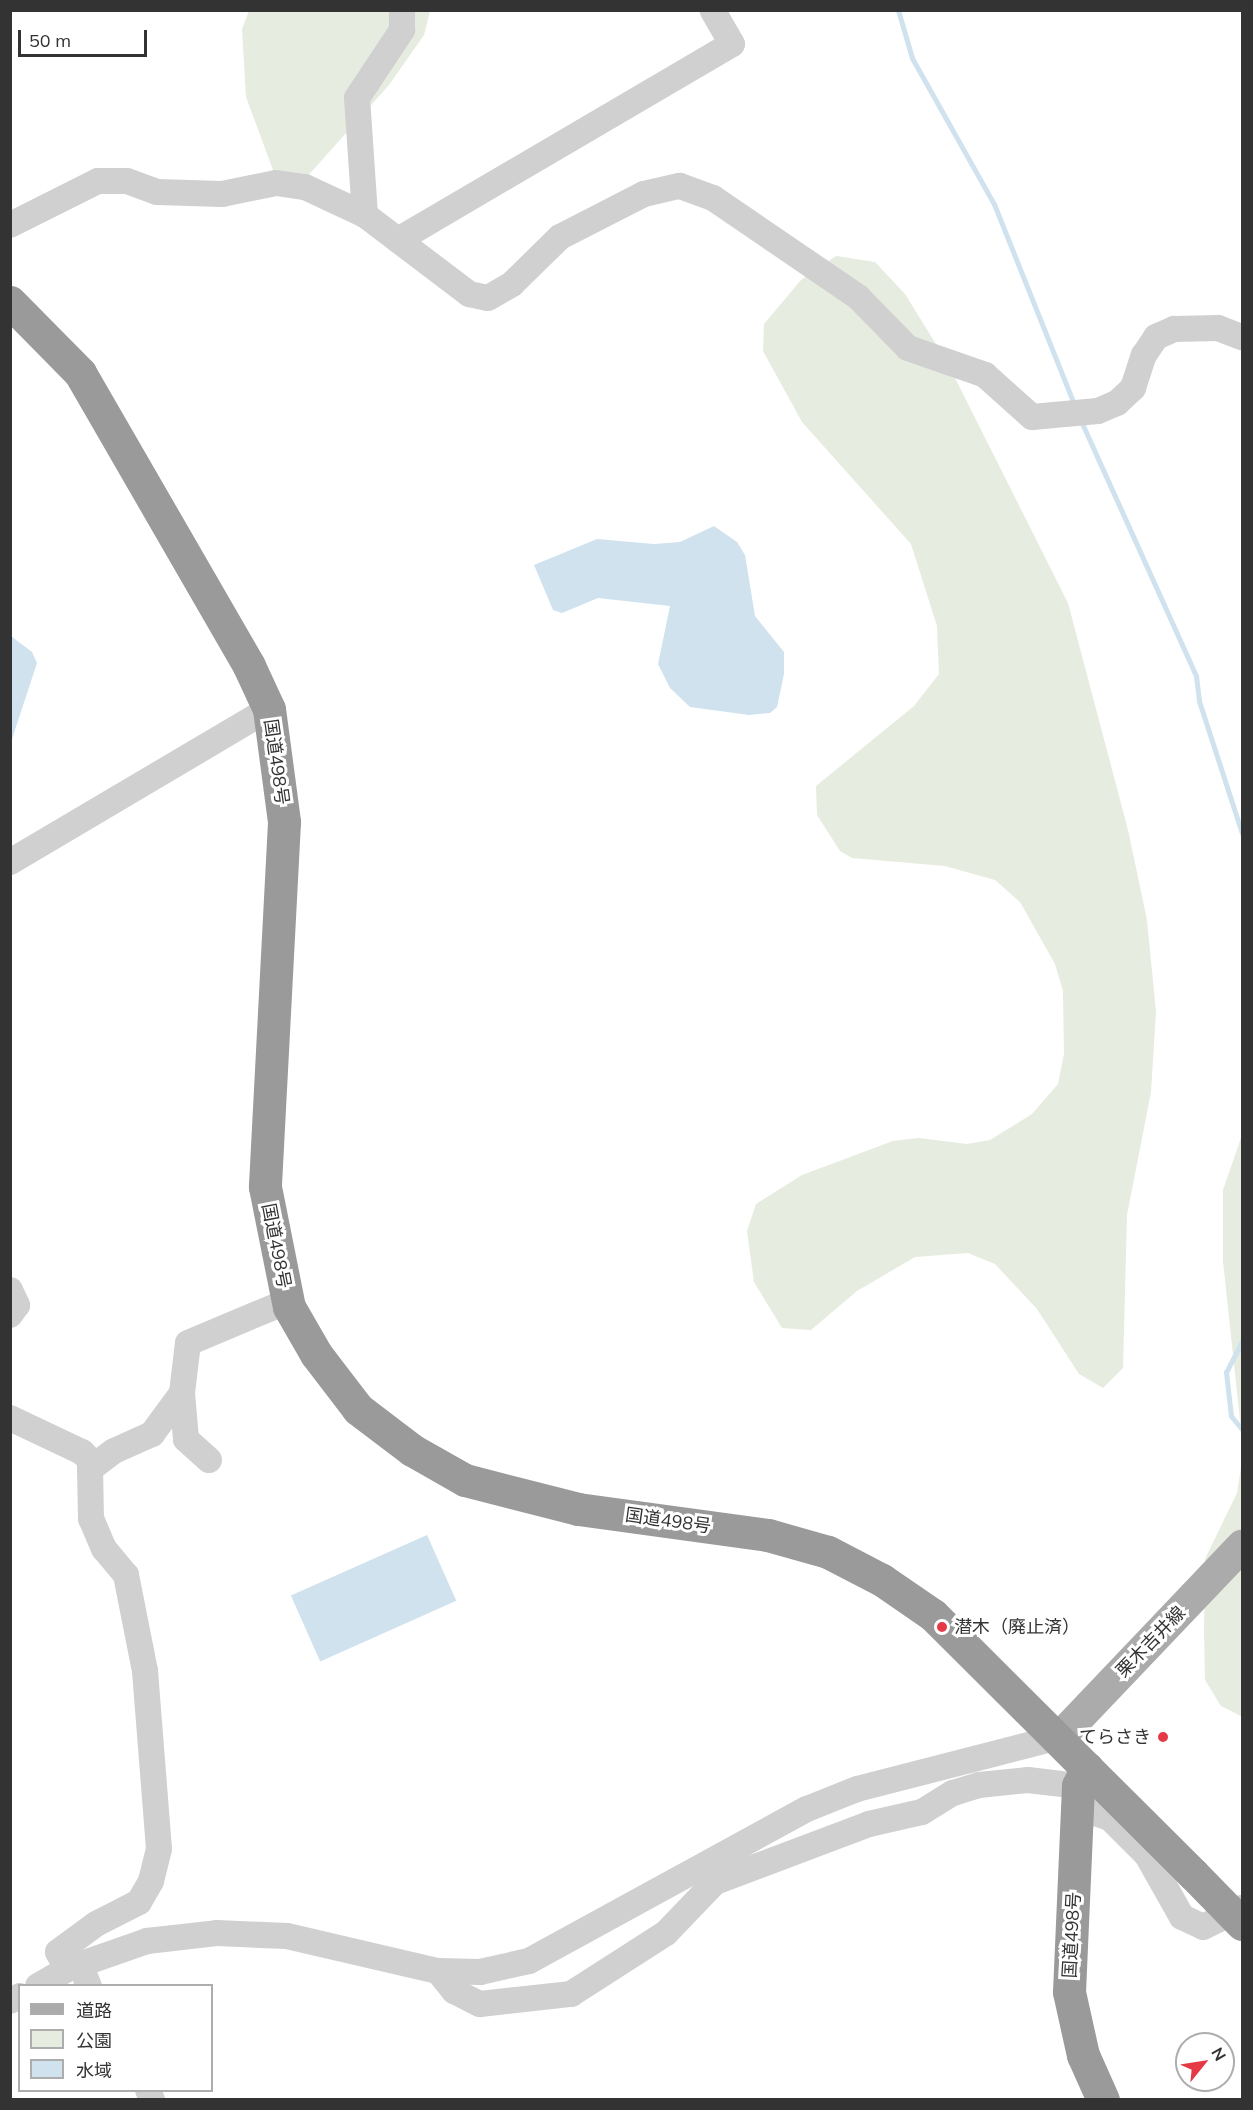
<!DOCTYPE html>
<meta charset="utf-8">
<style>
body{margin:0}
#map{position:relative;width:1253px;height:2110px;overflow:hidden;background:#fff;font-family:Mulish,"Noto Sans JP",sans-serif}
div>[style]{position:absolute}
.green>*{inset:0;background:#e6ecdf}
.water>*{inset:0;background:#cfe2ee;transform-origin:0 0}
.stream>*{height:5px;margin:-2.5px;padding:0 2.5px;transform-origin:2.5px;border-radius:2.5px;background:#cfe2ee}
.minor>*{height:26px;margin:-13px;padding:0 13px;transform-origin:13px;border-radius:13px;background:#d0d0d0}
.major>*{height:32px;margin:-16px;padding:0 16px;transform-origin:16px;border-radius:16px;background:#ababab}
.highway>*{height:33px;margin:-16.5px;padding:0 16.5px;transform-origin:16.5px;border-radius:16.5px;background:#9a9a9a}
.highway-bridge>*{height:33px;margin:-16.5px;padding:0 16.5px;transform-origin:16.5px;border-radius:16.5px;background:#9a9a9a}
.dots>*{width:16px;height:16px;translate:-50% -50%;box-sizing:border-box;border:3px solid #fff;border-radius:50%}
span{translate:-50% -50%;white-space:nowrap;text-align:center;line-height:1.15;-webkit-text-stroke:6px #fff;paint-order:stroke}
.street-label{font-size:18px;color:#333}
.poi-label{font-size:18px;color:#333}
.left{translate:0 -50%;text-align:left}
.right{translate:-100% -50%;text-align:right}
.frame{position:absolute;inset:0;border:12px solid #333;pointer-events:none}
.legend{position:absolute;left:18px;top:1984px;width:195px;height:108px;box-sizing:border-box;background:#fff;border:2px solid #adadad;margin:0;padding:8px 10px;list-style:none;font-size:18px;color:#333}
.legend li{display:flex;align-items:center;gap:12px;height:30px}
.legend b{width:30px;border:2px solid #adadad}
.north{position:absolute;left:1175px;top:2032px;width:60px;height:60px;box-sizing:border-box;background:#fff;border:2px solid #adadad;border-radius:50%;rotate:60deg;font-size:16px;font-weight:700;line-height:24px;text-align:center;color:#333}
.north::after{content:'';display:block;margin:auto;width:21px;height:27px;background:#e63946;clip-path:polygon(50% 0,100% 100%,50% 72%,0 100%)}
.scale{position:absolute;left:18px;top:30px;width:129px;height:27px;box-sizing:border-box;border:3px solid #333;border-top:0;padding-left:8px;font-size:18px;line-height:21px;white-space:nowrap;color:#333;-webkit-text-stroke:4px #fff;paint-order:stroke}
</style>
<div id="map">
<div class="green">
<div style="clip-path:polygon(249px 11px,430px 11px,424px 35px,389px 85px,305px 179px,276px 178px,246px 97px,242px 29px)"></div>
<div style="clip-path:polygon(836px 256px,875px 262px,905px 294px,947px 362px,1068px 603px,1128px 830px,1147px 920px,1156px 1012px,1151px 1092px,1127px 1215px,1123px 1368px,1103px 1388px,1079px 1374px,1037px 1309px,995px 1264px,968px 1253px,915px 1257px,857px 1291px,811px 1330px,782px 1328px,754px 1282px,747px 1231px,756px 1204px,802px 1175px,893px 1141px,919px 1138px,967px 1144px,990px 1140px,1032px 1114px,1058px 1084px,1064px 1054px,1063px 991px,1055px 964px,1020px 902px,995px 880px,945px 866px,852px 858px,840px 851px,817px 815px,816px 786px,914px 706px,939px 674px,937px 626px,911px 544px,802px 422px,763px 351px,764px 324px,801px 280px)"></div>
<div style="clip-path:polygon(1242px 1135px,1242px 1439px,1223px 1261px,1223px 1190px)"></div>
<div style="clip-path:polygon(1242px 1461px,1242px 1715px,1241px 1716px,1221px 1706px,1205px 1680px,1204px 1631px,1205px 1559px,1237px 1493px)"></div>
</div>
<div class="water">
<div style="clip-path:polygon(714px 526px,737px 542px,745px 555px,755px 616px,784px 652px,784px 674px,777px 707px,770px 713px,749px 715px,690px 707px,670px 688px,658px 664px,670px 606px,598px 598px,562px 613px,553px 610px,534px 565px,597px 539px,654px 544px,680px 542px)"></div>
<div style="clip-path:polygon(11px 636px,32px 652px,37px 663px,11px 742px)"></div>
<div style="left:427px;top:1535px;width:72px;height:149px;rotate:66deg"></div>
</div>
<div class="stream">
<div style="left:898px;top:10px;width:50px;rotate:73.7deg"></div>
<div style="left:912px;top:58px;width:167px;rotate:60.7deg"></div>
<div style="left:994px;top:204px;width:219px;rotate:68.2deg"></div>
<div style="left:1081px;top:421px;width:280px;rotate:65.7deg"></div>
<div style="left:1196px;top:676px;width:25px;rotate:83deg"></div>
<div style="left:1199px;top:701px;width:139px;rotate:72deg"></div>
<div style="left:1242px;top:1341px;width:35px;rotate:117deg"></div>
<div style="left:1226px;top:1372px;width:44px;rotate:83.5deg"></div>
<div style="left:1231px;top:1416px;width:17px;rotate:50deg"></div>
</div>
<div class="minor">
<div style="left:365px;top:215px;width:117px;rotate:-93.9deg"></div>
<div style="left:357px;top:98px;width:82px;rotate:-56.5deg"></div>
<div style="left:402px;top:30px;width:20px;rotate:-90deg"></div>
<div style="left:10px;top:225px;width:98px;rotate:-26.6deg"></div>
<div style="left:98px;top:181px;width:29px"></div>
<div style="left:127px;top:181px;width:32px;rotate:20deg"></div>
<div style="left:157px;top:192px;width:65px;rotate:1.8deg"></div>
<div style="left:222px;top:194px;width:55px;rotate:-11.5deg"></div>
<div style="left:276px;top:183px;width:29px;rotate:8deg"></div>
<div style="left:305px;top:187px;width:66px;rotate:25deg"></div>
<div style="left:365px;top:215px;width:131px;rotate:37.2deg"></div>
<div style="left:469px;top:294px;width:19px;rotate:12deg"></div>
<div style="left:488px;top:298px;width:28px;rotate:-30deg"></div>
<div style="left:512px;top:284px;width:67px;rotate:-44.4deg"></div>
<div style="left:560px;top:237px;width:94px;rotate:-27.1deg"></div>
<div style="left:644px;top:194px;width:37px;rotate:-13deg"></div>
<div style="left:680px;top:186px;width:35px;rotate:20deg"></div>
<div style="left:713px;top:198px;width:176px;rotate:34.3deg"></div>
<div style="left:858px;top:297px;width:71px;rotate:45.6deg"></div>
<div style="left:908px;top:348px;width:82px;rotate:19.3deg"></div>
<div style="left:985px;top:375px;width:63px;rotate:41.8deg"></div>
<div style="left:1032px;top:417px;width:66px;rotate:-5.2deg"></div>
<div style="left:1098px;top:411px;width:21px;rotate:-23deg"></div>
<div style="left:1117px;top:403px;width:22px;rotate:-43deg"></div>
<div style="left:1133px;top:388px;width:35px;rotate:-72deg"></div>
<div style="left:1144px;top:355px;width:22px;rotate:-56deg"></div>
<div style="left:1156px;top:337px;width:20px;rotate:-24deg"></div>
<div style="left:1174px;top:329px;width:44px;rotate:-1.3deg"></div>
<div style="left:1218px;top:328px;width:26px;rotate:21deg"></div>
<div style="left:398px;top:240px;width:387px;rotate:-30.4deg"></div>
<div style="left:732px;top:44px;width:39px;rotate:-120deg"></div>
<div style="left:10px;top:862px;width:301px;rotate:-30.6deg"></div>
<div style="left:10px;top:1290px;width:17px;rotate:65deg"></div>
<div style="left:17px;top:1305px;width:12px;rotate:125deg"></div>
<div style="left:10px;top:1418px;width:80px;rotate:25.3deg"></div>
<div style="left:82px;top:1452px;width:18px;rotate:45deg"></div>
<div style="left:209px;top:1460px;width:31px;rotate:-138deg"></div>
<div style="left:186px;top:1439px;width:46px;rotate:-95deg"></div>
<div style="left:182px;top:1393px;width:50px;rotate:-83.2deg"></div>
<div style="left:188px;top:1343px;width:108px;rotate:-22.8deg"></div>
<div style="left:1079px;top:1808px;width:33px;rotate:18deg"></div>
<div style="left:1110px;top:1818px;width:52px;rotate:45deg"></div>
<div style="left:1147px;top:1855px;width:71px;rotate:60.6deg"></div>
<div style="left:1182px;top:1917px;width:23px;rotate:25deg"></div>
<div style="left:1203px;top:1927px;width:43px;rotate:-26deg"></div>
<div style="left:701px;top:1869px;width:19px;rotate:43deg"></div>
<div style="left:715px;top:1882px;width:165px;rotate:-20.6deg"></div>
<div style="left:869px;top:1824px;width:54px;rotate:-12.8deg"></div>
<div style="left:922px;top:1812px;width:36px;rotate:-32deg"></div>
<div style="left:953px;top:1793px;width:27px;rotate:-17deg"></div>
<div style="left:979px;top:1785px;width:49px;rotate:-5.8deg"></div>
<div style="left:1028px;top:1780px;width:50px;rotate:6.8deg"></div>
<div style="left:80px;top:1964px;width:24px;rotate:68deg"></div>
<div style="left:67px;top:1969px;width:19px;rotate:-118deg"></div>
<div style="left:58px;top:1952px;width:47px;rotate:-36.4deg"></div>
<div style="left:96px;top:1924px;width:48px;rotate:-27.1deg"></div>
<div style="left:139px;top:1902px;width:24px;rotate:-60deg"></div>
<div style="left:151px;top:1881px;width:33px;rotate:-76deg"></div>
<div style="left:159px;top:1849px;width:179px;rotate:-94.5deg"></div>
<div style="left:145px;top:1671px;width:98px;rotate:-101.2deg"></div>
<div style="left:126px;top:1575px;width:34px;rotate:-130deg"></div>
<div style="left:104px;top:1549px;width:33px;rotate:-113deg"></div>
<div style="left:91px;top:1519px;width:50px;rotate:-91.1deg"></div>
<div style="left:90px;top:1469px;width:30px;rotate:-37deg"></div>
<div style="left:114px;top:1451px;width:42px;rotate:-24.1deg"></div>
<div style="left:152px;top:1434px;width:51px;rotate:-53.8deg"></div>
<div style="left:438px;top:1971px;width:26px;rotate:51deg"></div>
<div style="left:454px;top:1991px;width:29px;rotate:27deg"></div>
<div style="left:480px;top:2004px;width:92px;rotate:-6.3deg"></div>
<div style="left:571px;top:1994px;width:113px;rotate:-32.7deg"></div>
<div style="left:666px;top:1933px;width:71px;rotate:-46.1deg"></div>
<div style="left:38px;top:1986px;width:34px;rotate:-30deg"></div>
<div style="left:67px;top:1969px;width:85px;rotate:-19.3deg"></div>
<div style="left:147px;top:1941px;width:70px;rotate:-6.5deg"></div>
<div style="left:217px;top:1933px;width:70px;rotate:2.5deg"></div>
<div style="left:287px;top:1936px;width:155px;rotate:13.1deg"></div>
<div style="left:438px;top:1971px;width:42px;rotate:1.4deg"></div>
<div style="left:480px;top:1972px;width:50px;rotate:-12.7deg"></div>
<div style="left:529px;top:1961px;width:317px;rotate:-28.7deg"></div>
<div style="left:807px;top:1809px;width:54px;rotate:-21.8deg"></div>
<div style="left:857px;top:1789px;width:210px;rotate:-14.4deg"></div>
<div style="left:10px;top:2001px;width:11px;rotate:-27deg"></div>
<div style="left:148px;top:2090px;width:11px;rotate:68deg"></div>
</div>
<div class="major">
<div style="left:1060px;top:1737px;width:264px;rotate:-46.4deg"></div>
</div>
<div class="highway">
<div style="left:10px;top:302px;width:100px;rotate:45.4deg"></div>
<div style="left:80px;top:373px;width:338px;rotate:60deg"></div>
<div style="left:249px;top:666px;width:47px;rotate:65.1deg"></div>
<div style="left:269px;top:709px;width:114px;rotate:82.4deg"></div>
<div style="left:284px;top:822px;width:365px;rotate:93deg"></div>
<div style="left:265px;top:1187px;width:122px;rotate:78.7deg"></div>
<div style="left:289px;top:1307px;width:54px;rotate:60.1deg"></div>
<div style="left:316px;top:1354px;width:69px;rotate:52.6deg"></div>
<div style="left:358px;top:1409px;width:68px;rotate:37.2deg"></div>
<div style="left:412px;top:1450px;width:61px;rotate:29.5deg"></div>
<div style="left:465px;top:1480px;width:117px;rotate:14.4deg"></div>
<div style="left:578px;top:1509px;width:192px;rotate:7.8deg"></div>
<div style="left:768px;top:1535px;width:62px;rotate:15.8deg"></div>
<div style="left:828px;top:1552px;width:61px;rotate:27.4deg"></div>
<div style="left:882px;top:1580px;width:62px;rotate:34.5deg"></div>
<div style="left:933px;top:1615px;width:367px;rotate:44.9deg"></div>
<div style="left:1087px;top:1768px;width:20px;rotate:117deg"></div>
<div style="left:1078px;top:1786px;width:206px;rotate:92.5deg"></div>
<div style="left:1069px;top:1992px;width:65px;rotate:77.5deg"></div>
<div style="left:1083px;top:2055px;width:49px;rotate:66deg"></div>
</div>
<div class="highway-bridge">
<div style="left:1193px;top:1874px;width:70px;rotate:45.6deg"></div>
</div>
<div class="dots">
<div style="left:942px;top:1627px;background:#e63946"></div>
<div style="left:1163px;top:1737px;background:#e63946"></div>
</div>
<div class="street-label">
<span style="left:276px;top:762px;rotate:82deg">国道498号</span>
<span style="left:276px;top:1246px;rotate:79deg">国道498号</span>
<span style="left:668px;top:1521px;rotate:8deg">国道498号</span>
<span style="left:1151px;top:1642px;rotate:-46deg">栗木吉井線</span>
<span style="left:1072px;top:1935px;rotate:-87deg">国道498号</span>
</div>
<div class="poi-label">
<span class="left" style="left:954px;top:1627px">潜木（廃止済）</span>
<span class="right" style="left:1151px;top:1737px">てらさき</span>
</div>
<div class="frame"></div>
<ul class="legend">
<li><b style="height:8px;background:#ababab"></b>道路</li>
<li><b style="height:16px;background:#e6ecdf"></b>公園</li>
<li><b style="height:16px;background:#cfe2ee"></b>水域</li>
</ul>
<div class="north">N</div>
<div class="scale">50 m</div>
</div>
